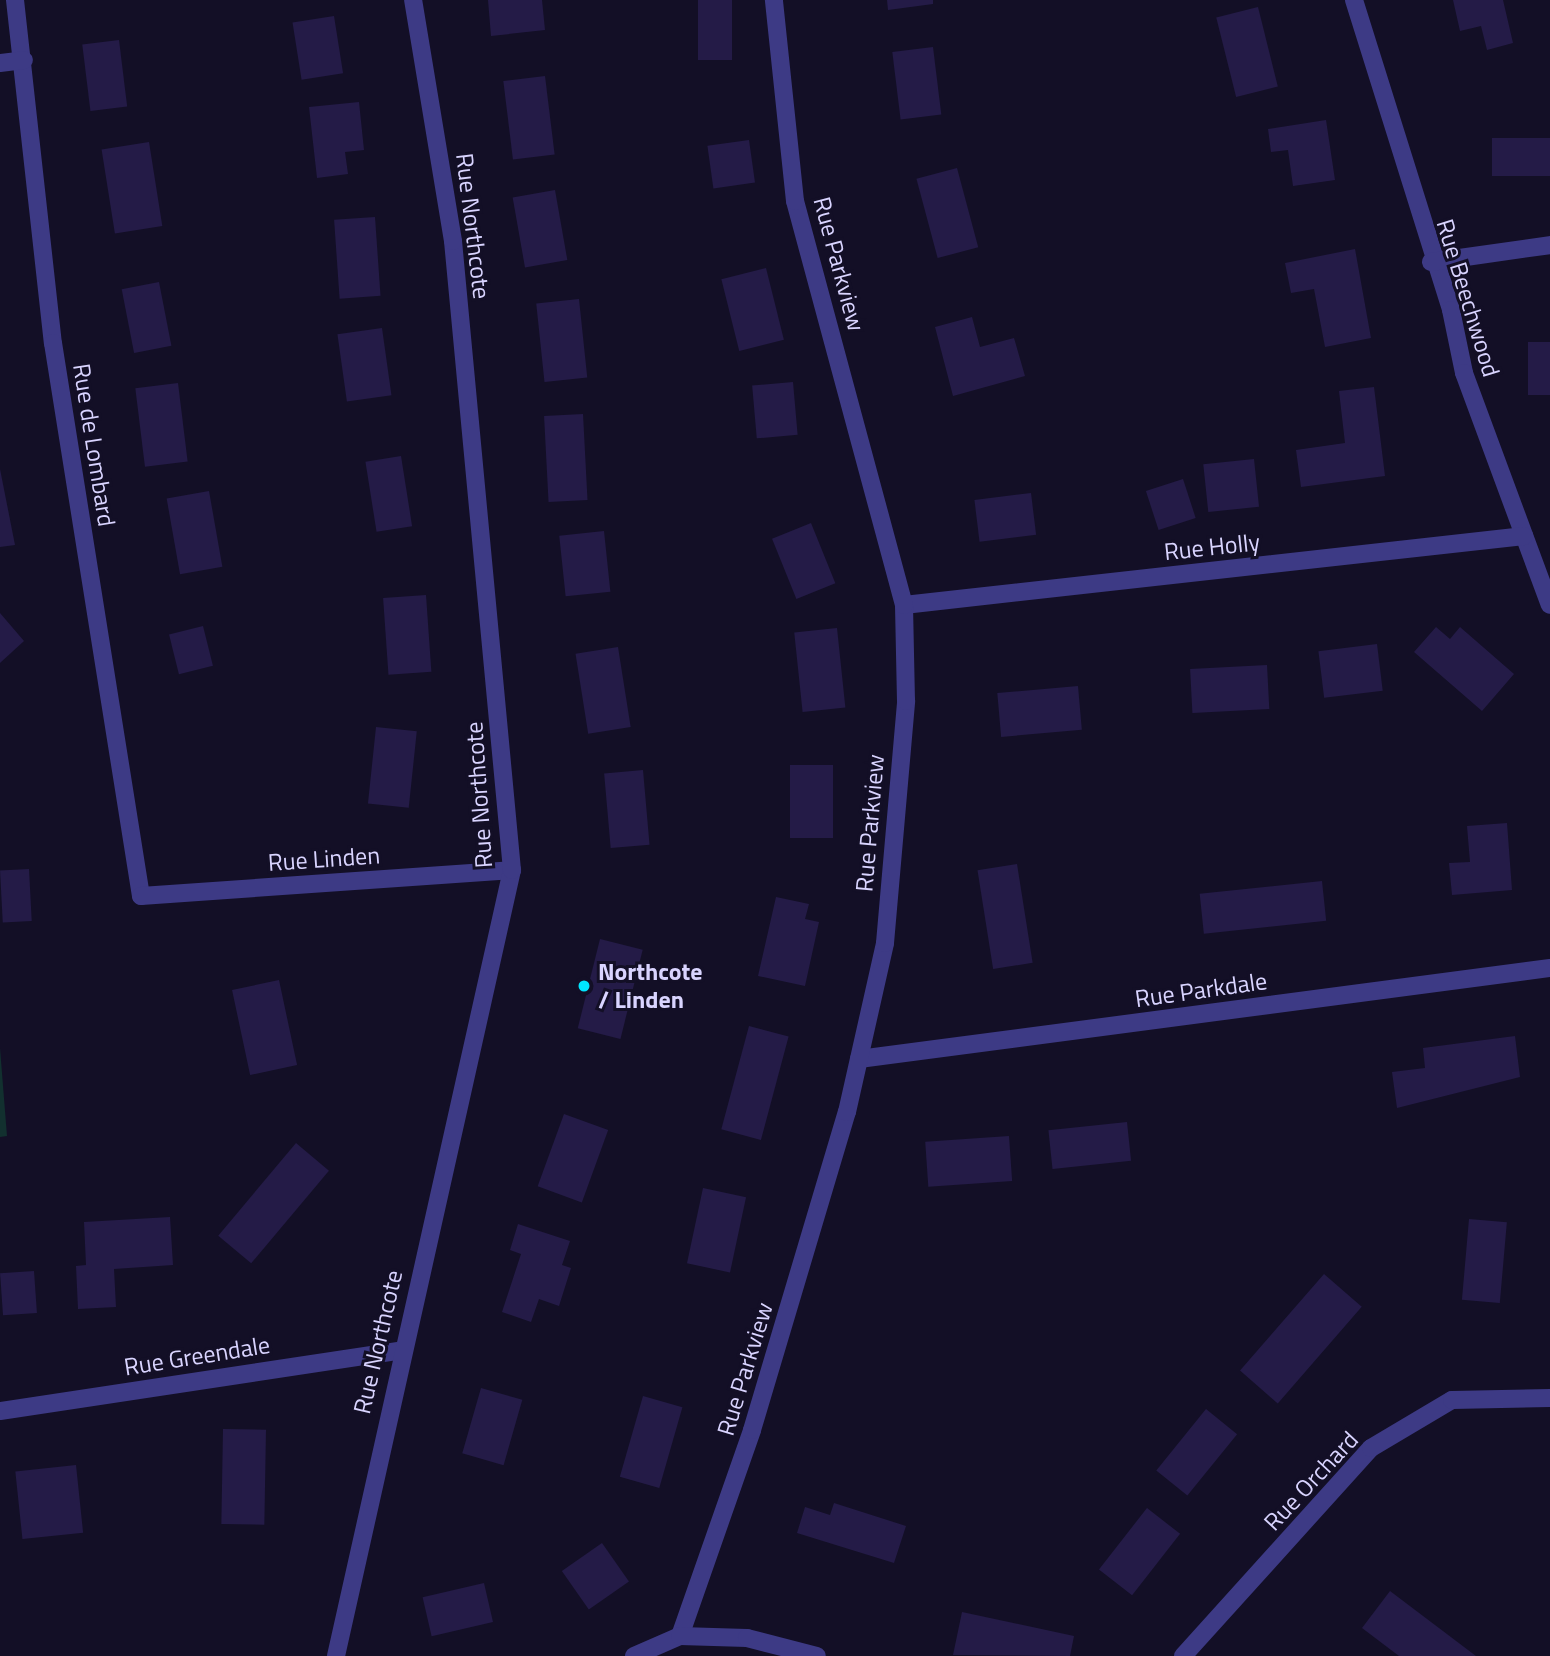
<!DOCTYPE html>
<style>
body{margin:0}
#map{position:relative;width:1550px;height:1656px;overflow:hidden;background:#130f26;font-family:"Titillium Web",sans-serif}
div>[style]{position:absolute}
.green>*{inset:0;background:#12302f}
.building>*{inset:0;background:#241b47;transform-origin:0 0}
.minor>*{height:18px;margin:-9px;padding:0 9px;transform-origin:9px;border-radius:9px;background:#3d3a85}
.dots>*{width:19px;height:19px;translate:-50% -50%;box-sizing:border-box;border:4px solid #130f26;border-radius:50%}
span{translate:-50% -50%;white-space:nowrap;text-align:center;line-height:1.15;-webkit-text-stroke:6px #130f26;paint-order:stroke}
.street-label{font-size:24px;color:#d9d4ff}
.poi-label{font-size:24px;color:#d9d4ff;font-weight:700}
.left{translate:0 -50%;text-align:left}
</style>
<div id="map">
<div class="green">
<div style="clip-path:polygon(0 1048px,7px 1136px,0 1137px)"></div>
</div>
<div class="building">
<div style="clip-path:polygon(488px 0,542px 0,545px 30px,491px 36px)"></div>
<div style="left:698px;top:0;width:34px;height:60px"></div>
<div style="clip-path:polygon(887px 0,933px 0,933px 4px,888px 10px)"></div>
<div style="clip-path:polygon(1453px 0,1503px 0,1513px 43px,1487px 50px,1481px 26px,1460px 31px)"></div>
<div style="left:1258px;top:7px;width:82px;height:43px;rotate:76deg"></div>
<div style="left:334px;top:16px;width:58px;height:42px;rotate:81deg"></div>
<div style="left:119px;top:40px;width:67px;height:37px;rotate:83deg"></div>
<div style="left:933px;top:47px;width:68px;height:41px;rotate:83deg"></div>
<div style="left:545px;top:76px;width:79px;height:42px;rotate:83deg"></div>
<div style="clip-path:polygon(359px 102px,364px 150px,345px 152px,348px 174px,317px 178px,309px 107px)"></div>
<div style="clip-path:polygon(1326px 120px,1335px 180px,1293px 186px,1288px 150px,1271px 152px,1268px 129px)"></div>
<div style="left:1550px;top:138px;width:38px;height:58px;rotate:90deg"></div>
<div style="left:749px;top:140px;width:43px;height:42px;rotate:82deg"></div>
<div style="left:149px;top:142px;width:85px;height:48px;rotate:81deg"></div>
<div style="left:957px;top:168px;width:82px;height:42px;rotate:75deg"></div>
<div style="left:555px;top:190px;width:71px;height:43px;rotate:80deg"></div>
<div style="left:375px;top:217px;width:79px;height:41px;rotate:86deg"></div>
<div style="clip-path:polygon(1355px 249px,1371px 338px,1325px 347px,1314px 289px,1291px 293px,1285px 263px)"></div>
<div style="left:766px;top:268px;width:74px;height:46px;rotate:76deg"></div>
<div style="left:159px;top:282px;width:65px;height:38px;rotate:79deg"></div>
<div style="left:579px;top:299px;width:79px;height:43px;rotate:84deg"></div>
<div style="clip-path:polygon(972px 317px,980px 347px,1014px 338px,1025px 376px,953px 396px,935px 327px)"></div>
<div style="left:382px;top:328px;width:68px;height:45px;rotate:82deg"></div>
<div style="left:1550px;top:342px;width:53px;height:22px;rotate:90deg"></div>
<div style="left:793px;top:382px;width:53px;height:41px;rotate:85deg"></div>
<div style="left:178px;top:383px;width:79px;height:43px;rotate:83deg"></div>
<div style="clip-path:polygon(1374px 387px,1385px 476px,1301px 487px,1296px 450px,1345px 443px,1339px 391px)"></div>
<div style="left:583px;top:414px;width:86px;height:39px;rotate:87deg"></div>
<div style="left:401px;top:456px;width:71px;height:36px;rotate:81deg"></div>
<div style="left:1254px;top:459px;width:48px;height:51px;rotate:84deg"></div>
<div style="clip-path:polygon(0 469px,15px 545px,0 547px)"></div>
<div style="left:1183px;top:479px;width:41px;height:39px;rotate:72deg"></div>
<div style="left:209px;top:491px;width:77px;height:43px;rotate:80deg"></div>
<div style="left:1031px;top:493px;width:42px;height:57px;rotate:83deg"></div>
<div style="left:811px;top:523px;width:65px;height:42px;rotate:68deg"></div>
<div style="left:604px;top:531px;width:61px;height:45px;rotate:84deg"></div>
<div style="left:426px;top:595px;width:77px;height:43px;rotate:86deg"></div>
<div style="clip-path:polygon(0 613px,24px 641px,0 663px)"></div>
<div style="left:203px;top:626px;width:41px;height:35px;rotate:76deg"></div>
<div style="clip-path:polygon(1436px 627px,1450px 639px,1460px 627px,1514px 674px,1482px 711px,1414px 652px)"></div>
<div style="left:837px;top:628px;width:80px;height:43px;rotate:84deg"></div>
<div style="left:1377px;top:644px;width:47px;height:59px;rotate:83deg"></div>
<div style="left:618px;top:647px;width:81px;height:43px;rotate:81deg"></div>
<div style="left:1267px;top:665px;width:44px;height:77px;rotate:87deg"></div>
<div style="left:1078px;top:686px;width:44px;height:81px;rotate:85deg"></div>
<div style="left:376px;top:727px;width:41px;height:77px;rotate:6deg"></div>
<div style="left:833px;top:765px;width:73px;height:43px;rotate:90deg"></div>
<div style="left:643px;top:770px;width:75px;height:39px;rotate:85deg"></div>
<div style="clip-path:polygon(1507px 823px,1512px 890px,1452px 895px,1449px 863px,1470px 862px,1467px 826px)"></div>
<div style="left:1017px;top:864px;width:100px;height:40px;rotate:81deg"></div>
<div style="left:29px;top:869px;width:52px;height:29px;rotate:87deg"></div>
<div style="left:1322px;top:881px;width:40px;height:123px;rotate:84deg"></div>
<div style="clip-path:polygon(776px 897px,809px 904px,805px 919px,819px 922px,805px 986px,758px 976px)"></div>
<div style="left:600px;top:939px;width:44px;height:92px;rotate:14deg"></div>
<div style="left:279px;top:980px;width:87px;height:48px;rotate:78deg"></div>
<div style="left:749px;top:1026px;width:41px;height:107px;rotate:15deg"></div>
<div style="clip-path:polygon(1515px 1036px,1520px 1077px,1397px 1108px,1392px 1072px,1425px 1068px,1423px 1048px)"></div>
<div style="left:564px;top:1114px;width:47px;height:77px;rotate:20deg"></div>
<div style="left:1127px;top:1122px;width:39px;height:79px;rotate:84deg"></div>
<div style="left:1009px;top:1136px;width:45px;height:84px;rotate:86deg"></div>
<div style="left:296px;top:1143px;width:43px;height:121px;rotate:40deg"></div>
<div style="left:703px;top:1188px;width:44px;height:77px;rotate:12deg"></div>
<div style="clip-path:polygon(170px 1217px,173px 1265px,114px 1269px,116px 1307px,78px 1309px,76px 1266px,86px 1265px,84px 1222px)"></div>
<div style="left:1469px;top:1219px;width:38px;height:81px;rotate:5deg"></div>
<div style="clip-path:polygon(518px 1224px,570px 1241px,562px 1265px,571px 1268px,559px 1306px,539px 1299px,531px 1322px,502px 1312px,521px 1254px,510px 1250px)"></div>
<div style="left:34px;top:1271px;width:42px;height:34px;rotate:86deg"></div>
<div style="left:1324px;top:1274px;width:50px;height:128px;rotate:41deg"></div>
<div style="left:481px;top:1388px;width:43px;height:68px;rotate:16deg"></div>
<div style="left:643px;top:1396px;width:41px;height:84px;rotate:16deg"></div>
<div style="left:1206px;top:1409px;width:40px;height:79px;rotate:39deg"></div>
<div style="left:223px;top:1429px;width:43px;height:95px;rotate:1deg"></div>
<div style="left:76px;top:1465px;width:68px;height:61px;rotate:84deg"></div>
<div style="clip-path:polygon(834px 1503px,906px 1526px,894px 1563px,797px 1533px,805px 1507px,830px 1515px)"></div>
<div style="left:1147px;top:1508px;width:42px;height:78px;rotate:38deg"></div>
<div style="left:602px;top:1543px;width:47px;height:49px;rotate:55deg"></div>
<div style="left:484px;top:1583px;width:40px;height:63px;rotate:77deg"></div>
<div style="clip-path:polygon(1390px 1591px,1476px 1656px,1399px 1656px,1362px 1628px)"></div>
<div style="clip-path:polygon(962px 1612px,1074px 1636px,1070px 1656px,953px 1655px)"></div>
</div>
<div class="minor">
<div style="left:15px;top:0;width:345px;rotate:83.7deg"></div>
<div style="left:53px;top:343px;width:560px;rotate:80.96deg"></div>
<div style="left:141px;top:896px;width:372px;rotate:-4deg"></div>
<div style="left:1354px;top:0;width:325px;rotate:72.6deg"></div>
<div style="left:1451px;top:310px;width:64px;rotate:78.3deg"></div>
<div style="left:1464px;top:373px;width:247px;rotate:69.7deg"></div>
<div style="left:0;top:63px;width:24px;rotate:-7deg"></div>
<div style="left:1431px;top:262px;width:120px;rotate:-8.1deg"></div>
<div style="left:904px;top:605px;width:624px;rotate:-6.35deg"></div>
<div style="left:859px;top:1059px;width:697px;rotate:-7.5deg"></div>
<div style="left:0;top:1411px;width:406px;rotate:-8.6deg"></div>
<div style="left:680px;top:1636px;width:218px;rotate:-70.7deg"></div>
<div style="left:752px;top:1430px;width:332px;rotate:-73.4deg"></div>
<div style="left:847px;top:1112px;width:173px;rotate:-77.3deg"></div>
<div style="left:885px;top:943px;width:243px;rotate:-85deg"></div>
<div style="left:906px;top:701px;width:96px;rotate:-91.2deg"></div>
<div style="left:904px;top:605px;width:418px;rotate:-105.1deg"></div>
<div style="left:795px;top:201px;width:202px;rotate:-96deg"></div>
<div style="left:336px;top:1656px;width:805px;rotate:-77.38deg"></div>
<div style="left:512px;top:870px;width:632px;rotate:-95.36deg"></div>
<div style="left:453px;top:241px;width:244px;rotate:-99.4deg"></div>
<div style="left:634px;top:1656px;width:50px;rotate:-23.5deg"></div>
<div style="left:680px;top:1636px;width:67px;rotate:1.7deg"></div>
<div style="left:747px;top:1638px;width:72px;rotate:14.4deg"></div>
<div style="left:1183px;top:1656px;width:280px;rotate:-47.9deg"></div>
<div style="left:1371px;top:1448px;width:94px;rotate:-30.7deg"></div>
<div style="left:1452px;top:1400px;width:98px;rotate:-1.2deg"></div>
</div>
<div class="dots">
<div style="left:584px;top:986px;background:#00e5ff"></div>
</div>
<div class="street-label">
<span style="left:473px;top:226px;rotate:83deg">Rue Northcote</span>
<span style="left:839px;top:264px;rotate:75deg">Rue Parkview</span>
<span style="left:1468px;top:298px;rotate:73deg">Rue Beechwood</span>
<span style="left:94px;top:445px;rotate:81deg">Rue de Lombard</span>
<span style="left:1212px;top:547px;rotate:-6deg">Rue Holly</span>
<span style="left:479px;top:795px;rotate:-94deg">Rue Northcote</span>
<span style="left:870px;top:823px;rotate:-85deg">Rue Parkview</span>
<span style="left:324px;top:859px;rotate:-4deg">Rue Linden</span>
<span style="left:1201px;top:990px;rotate:-8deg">Rue Parkdale</span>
<span style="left:378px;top:1342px;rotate:-77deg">Rue Northcote</span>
<span style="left:197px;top:1356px;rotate:-9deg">Rue Greendale</span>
<span style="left:745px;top:1369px;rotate:-73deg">Rue Parkview</span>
<span style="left:1311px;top:1481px;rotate:-47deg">Rue Orchard</span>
</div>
<div class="poi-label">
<span class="left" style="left:598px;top:986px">Northcote<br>/ Linden</span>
</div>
</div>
